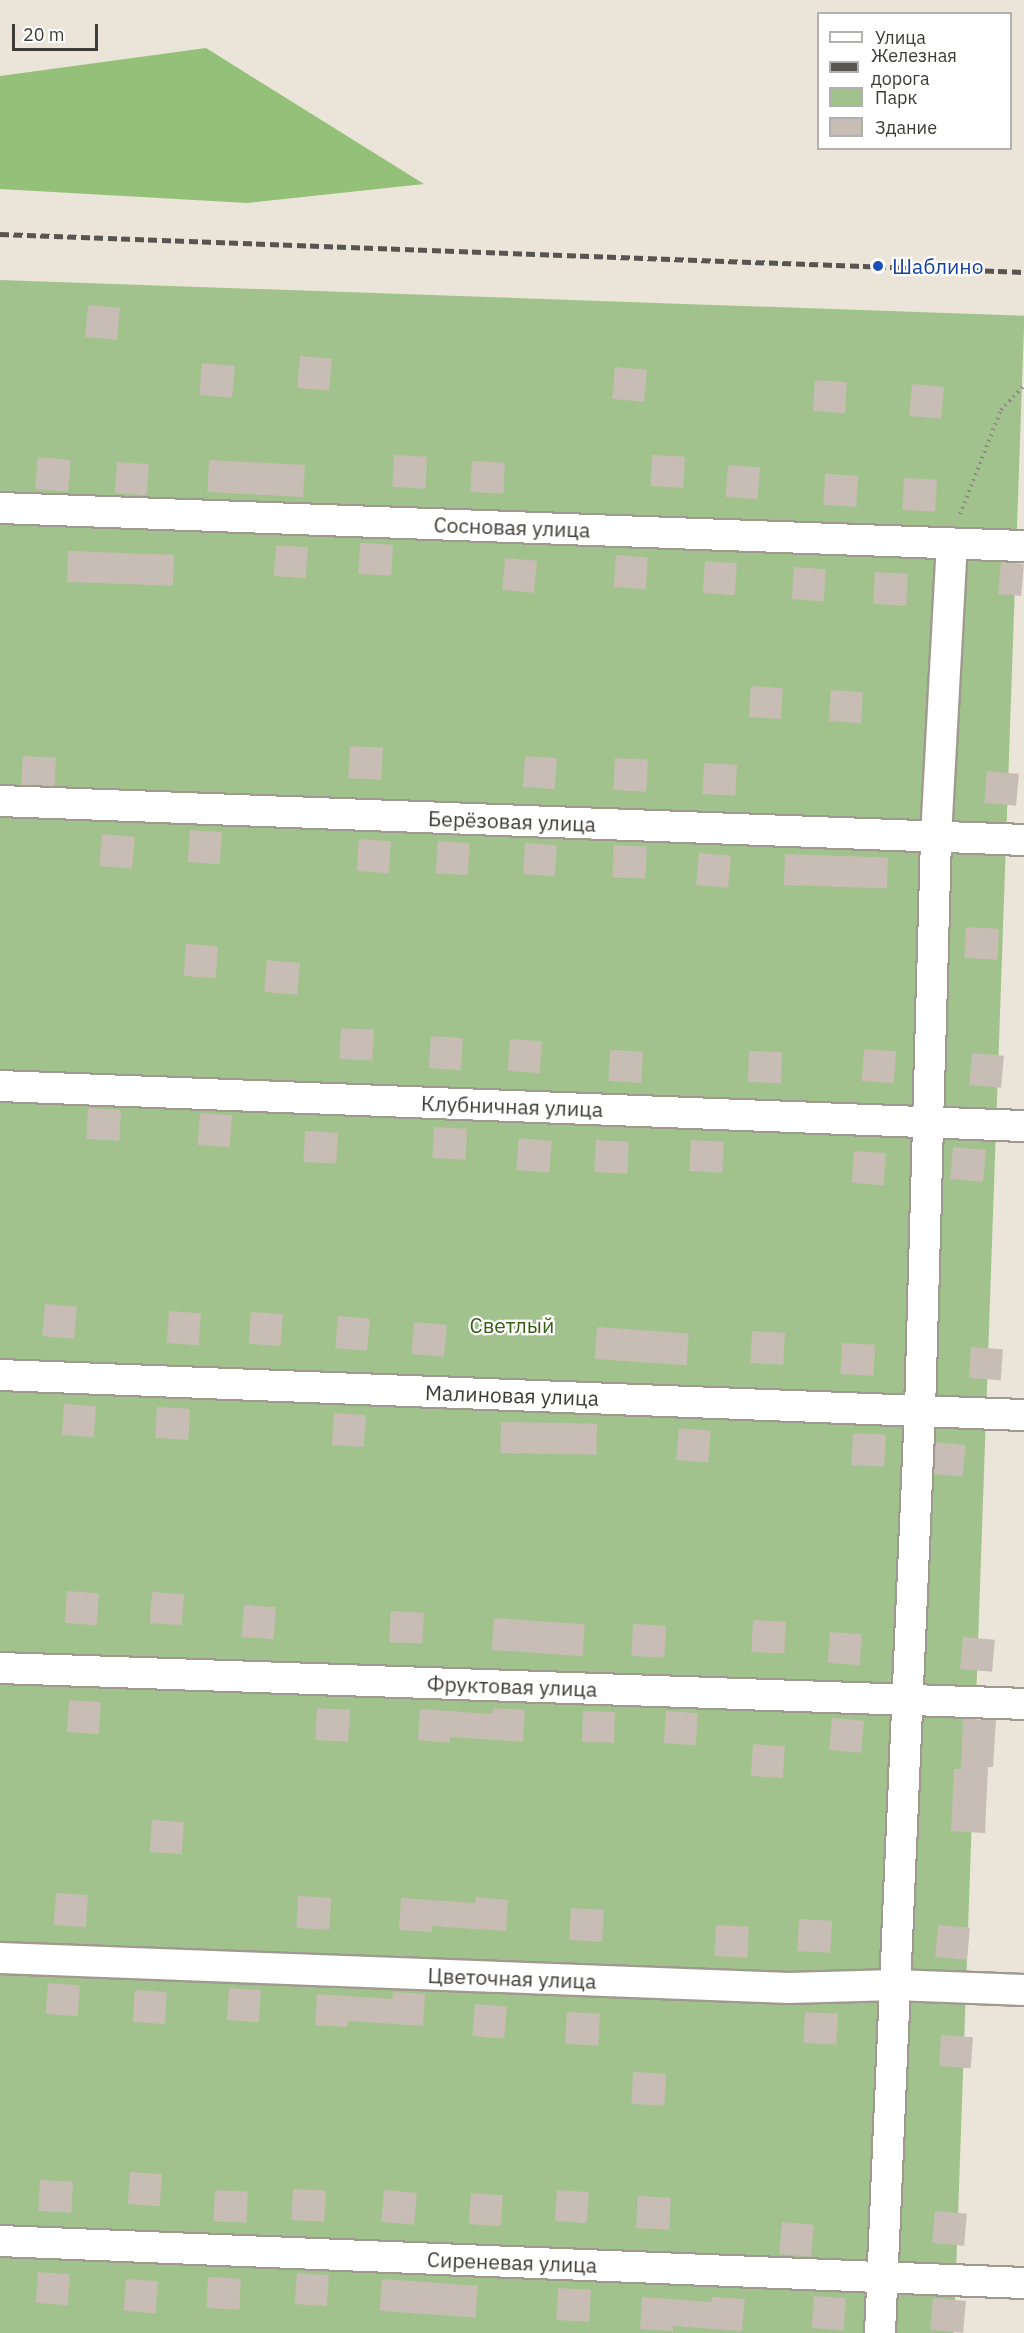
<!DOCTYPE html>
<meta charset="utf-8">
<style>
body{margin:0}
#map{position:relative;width:1024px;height:2333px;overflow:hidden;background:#ebe5d9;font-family:"IBM Plex Sans",sans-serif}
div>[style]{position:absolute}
.green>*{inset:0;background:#a1c28c;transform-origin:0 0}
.forest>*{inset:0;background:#95c079}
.building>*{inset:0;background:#c7bdb4;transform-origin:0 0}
.path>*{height:4px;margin-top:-2px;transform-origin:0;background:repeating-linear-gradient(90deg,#8c8880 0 1.5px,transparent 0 6px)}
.roads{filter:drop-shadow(2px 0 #9f998f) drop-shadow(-2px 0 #9f998f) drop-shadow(0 2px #9f998f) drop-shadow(0 -2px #9f998f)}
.minor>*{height:30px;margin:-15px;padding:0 15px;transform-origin:15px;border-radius:15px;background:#fff}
.rail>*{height:4.5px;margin-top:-2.25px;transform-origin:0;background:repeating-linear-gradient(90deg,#57554f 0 9px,transparent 0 13.5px)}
.dots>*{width:16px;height:16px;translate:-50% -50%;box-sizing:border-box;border:3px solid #fff;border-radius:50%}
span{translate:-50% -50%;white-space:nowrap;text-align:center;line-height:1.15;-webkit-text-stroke:4.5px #fff;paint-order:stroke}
.transit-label{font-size:21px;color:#164399}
.left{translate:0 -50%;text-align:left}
.street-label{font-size:21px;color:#3d3b36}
.park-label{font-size:21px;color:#365d15}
.legend{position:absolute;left:817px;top:12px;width:195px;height:138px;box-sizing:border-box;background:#fff;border:2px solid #b1b1af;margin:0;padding:8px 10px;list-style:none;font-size:18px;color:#3d3b36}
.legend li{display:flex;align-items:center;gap:12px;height:30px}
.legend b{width:30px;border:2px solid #b1b1af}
.scale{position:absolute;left:12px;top:24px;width:86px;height:27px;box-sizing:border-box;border:3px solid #3d3b36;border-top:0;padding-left:8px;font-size:18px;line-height:21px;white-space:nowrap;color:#3d3b36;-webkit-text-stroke:4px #fff;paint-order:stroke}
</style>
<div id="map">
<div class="green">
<div style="left:0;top:280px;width:1025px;height:2053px;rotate:2deg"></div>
</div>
<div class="forest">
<div style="clip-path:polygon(206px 48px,424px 184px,247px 203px,0 189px,0 76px)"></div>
</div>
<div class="building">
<div style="left:88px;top:305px;width:32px;height:32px;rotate:5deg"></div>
<div style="left:300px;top:356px;width:32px;height:32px;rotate:5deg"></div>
<div style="left:202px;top:363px;width:33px;height:32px;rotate:5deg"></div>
<div style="left:615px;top:367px;width:32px;height:32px;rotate:5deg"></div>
<div style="left:815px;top:380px;width:32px;height:31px;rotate:4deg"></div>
<div style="left:912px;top:384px;width:32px;height:32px;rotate:5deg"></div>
<div style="left:394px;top:455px;width:33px;height:32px;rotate:3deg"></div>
<div style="left:652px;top:455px;width:33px;height:31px;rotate:3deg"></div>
<div style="left:38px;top:457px;width:33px;height:32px;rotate:5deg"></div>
<div style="left:209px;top:460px;width:96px;height:32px;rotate:3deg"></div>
<div style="left:472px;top:461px;width:33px;height:31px;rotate:3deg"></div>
<div style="left:117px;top:462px;width:32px;height:31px;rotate:4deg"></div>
<div style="left:728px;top:465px;width:32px;height:32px;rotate:4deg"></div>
<div style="left:825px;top:474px;width:33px;height:31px;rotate:3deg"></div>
<div style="left:904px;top:478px;width:33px;height:32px;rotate:3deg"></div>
<div style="left:360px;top:543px;width:33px;height:31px;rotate:3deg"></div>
<div style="left:276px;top:545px;width:32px;height:31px;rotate:4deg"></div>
<div style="left:68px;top:551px;width:106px;height:31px;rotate:2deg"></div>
<div style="left:616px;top:555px;width:32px;height:32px;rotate:4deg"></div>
<div style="left:505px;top:558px;width:32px;height:32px;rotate:5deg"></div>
<div style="left:705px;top:561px;width:32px;height:32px;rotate:4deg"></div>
<div style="left:1001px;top:562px;width:23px;height:32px;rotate:5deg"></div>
<div style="left:794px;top:567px;width:32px;height:32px;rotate:4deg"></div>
<div style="left:875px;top:572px;width:33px;height:32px;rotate:3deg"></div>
<div style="left:751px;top:686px;width:32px;height:31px;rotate:4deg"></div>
<div style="left:831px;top:690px;width:32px;height:31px;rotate:4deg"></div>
<div style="left:350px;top:746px;width:33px;height:32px;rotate:3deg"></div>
<div style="left:23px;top:756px;width:33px;height:29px;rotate:3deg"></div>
<div style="left:525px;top:756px;width:32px;height:31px;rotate:4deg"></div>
<div style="left:615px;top:758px;width:33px;height:32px;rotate:3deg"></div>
<div style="left:704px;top:763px;width:33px;height:31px;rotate:3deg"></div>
<div style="left:987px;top:771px;width:32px;height:32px;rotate:5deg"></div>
<div style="left:190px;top:830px;width:32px;height:32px;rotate:4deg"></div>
<div style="left:102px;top:834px;width:33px;height:32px;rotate:5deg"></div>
<div style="left:359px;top:839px;width:32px;height:32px;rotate:4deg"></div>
<div style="left:438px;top:841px;width:32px;height:32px;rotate:4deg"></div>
<div style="left:525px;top:843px;width:32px;height:31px;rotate:4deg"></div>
<div style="left:614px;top:845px;width:33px;height:32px;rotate:3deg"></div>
<div style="left:699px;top:853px;width:32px;height:32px;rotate:5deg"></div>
<div style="left:785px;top:854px;width:103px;height:31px;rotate:2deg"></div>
<div style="left:966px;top:927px;width:33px;height:31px;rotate:3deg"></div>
<div style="left:186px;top:944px;width:32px;height:32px;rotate:4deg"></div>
<div style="left:267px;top:960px;width:33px;height:32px;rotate:5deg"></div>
<div style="left:341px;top:1028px;width:33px;height:31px;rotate:3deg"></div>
<div style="left:431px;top:1036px;width:32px;height:32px;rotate:4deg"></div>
<div style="left:510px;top:1039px;width:32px;height:32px;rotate:4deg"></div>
<div style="left:864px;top:1049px;width:32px;height:32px;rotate:4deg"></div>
<div style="left:610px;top:1050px;width:33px;height:31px;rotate:3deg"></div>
<div style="left:749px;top:1051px;width:33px;height:31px;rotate:2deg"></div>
<div style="left:972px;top:1053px;width:32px;height:32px;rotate:5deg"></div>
<div style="left:88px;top:1108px;width:33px;height:31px;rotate:3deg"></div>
<div style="left:200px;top:1113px;width:32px;height:32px;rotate:4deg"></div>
<div style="left:434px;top:1127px;width:33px;height:31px;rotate:3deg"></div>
<div style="left:305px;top:1131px;width:33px;height:31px;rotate:3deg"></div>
<div style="left:519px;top:1138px;width:33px;height:32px;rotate:5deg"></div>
<div style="left:596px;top:1140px;width:33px;height:32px;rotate:3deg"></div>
<div style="left:691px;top:1140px;width:33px;height:31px;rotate:3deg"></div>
<div style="left:953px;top:1147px;width:33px;height:32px;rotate:5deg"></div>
<div style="left:854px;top:1151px;width:32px;height:32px;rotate:4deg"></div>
<div style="left:45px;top:1304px;width:32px;height:32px;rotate:5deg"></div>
<div style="left:169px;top:1311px;width:32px;height:32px;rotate:4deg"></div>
<div style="left:251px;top:1312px;width:32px;height:32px;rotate:4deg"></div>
<div style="left:338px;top:1316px;width:32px;height:32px;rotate:5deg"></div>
<div style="left:414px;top:1322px;width:33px;height:32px;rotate:5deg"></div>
<div style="left:597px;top:1327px;width:92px;height:32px;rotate:4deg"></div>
<div style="left:752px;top:1331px;width:33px;height:32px;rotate:3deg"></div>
<div style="left:842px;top:1343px;width:33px;height:31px;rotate:3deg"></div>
<div style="left:971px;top:1347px;width:32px;height:31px;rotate:4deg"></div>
<div style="left:64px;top:1404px;width:32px;height:31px;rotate:4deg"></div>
<div style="left:157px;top:1407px;width:33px;height:31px;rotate:3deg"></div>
<div style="left:334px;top:1413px;width:32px;height:32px;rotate:4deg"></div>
<div style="left:501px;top:1422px;width:96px;height:31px;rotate:1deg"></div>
<div style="left:679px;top:1428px;width:32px;height:32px;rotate:5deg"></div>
<div style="left:853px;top:1433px;width:33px;height:32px;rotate:3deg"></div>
<div style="left:936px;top:1442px;width:30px;height:32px;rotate:6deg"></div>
<div style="left:67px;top:1591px;width:32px;height:32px;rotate:4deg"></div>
<div style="left:152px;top:1592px;width:32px;height:31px;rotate:4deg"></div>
<div style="left:244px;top:1605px;width:32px;height:32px;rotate:4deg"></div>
<div style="left:391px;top:1611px;width:33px;height:31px;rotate:3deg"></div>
<div style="left:494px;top:1618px;width:91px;height:32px;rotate:4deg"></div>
<div style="left:753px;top:1620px;width:33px;height:32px;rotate:3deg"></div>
<div style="left:633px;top:1624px;width:33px;height:32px;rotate:3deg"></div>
<div style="left:830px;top:1632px;width:32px;height:31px;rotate:4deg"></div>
<div style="left:963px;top:1637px;width:32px;height:32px;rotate:5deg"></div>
<div style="left:69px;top:1700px;width:32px;height:32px;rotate:4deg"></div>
<div style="left:317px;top:1708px;width:33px;height:32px;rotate:3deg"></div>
<div style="clip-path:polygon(493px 1708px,525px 1710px,523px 1742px,450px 1737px,450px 1743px,418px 1740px,420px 1709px,492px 1714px)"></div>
<div style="left:583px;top:1711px;width:32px;height:31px;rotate:2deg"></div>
<div style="left:666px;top:1711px;width:32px;height:32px;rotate:4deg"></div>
<div style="left:832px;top:1718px;width:32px;height:32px;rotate:5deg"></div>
<div style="clip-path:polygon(963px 1719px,996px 1720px,993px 1767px,988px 1767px,985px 1833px,951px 1831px,954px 1769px,961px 1769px)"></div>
<div style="left:753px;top:1744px;width:32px;height:32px;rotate:4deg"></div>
<div style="left:152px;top:1820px;width:32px;height:32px;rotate:4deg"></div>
<div style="left:56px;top:1893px;width:32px;height:32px;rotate:4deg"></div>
<div style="left:298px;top:1896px;width:33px;height:32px;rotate:3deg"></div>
<div style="clip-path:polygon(476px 1897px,508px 1900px,506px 1931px,432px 1926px,432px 1932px,399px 1930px,401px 1898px,475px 1903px)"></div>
<div style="left:571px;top:1908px;width:33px;height:32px;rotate:3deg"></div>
<div style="left:799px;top:1919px;width:33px;height:32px;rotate:3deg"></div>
<div style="left:716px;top:1925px;width:33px;height:31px;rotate:3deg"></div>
<div style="left:938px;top:1925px;width:32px;height:32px;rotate:5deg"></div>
<div style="left:48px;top:1983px;width:32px;height:31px;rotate:4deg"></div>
<div style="left:229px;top:1988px;width:32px;height:32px;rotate:4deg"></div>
<div style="left:135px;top:1990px;width:32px;height:32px;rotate:4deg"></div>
<div style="clip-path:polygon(393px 1992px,425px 1994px,423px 2026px,348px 2021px,347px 2027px,315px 2025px,317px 1994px,392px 1999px)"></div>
<div style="left:475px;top:2004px;width:32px;height:32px;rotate:5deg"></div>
<div style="left:567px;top:2012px;width:33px;height:32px;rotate:3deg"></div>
<div style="left:805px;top:2012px;width:33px;height:31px;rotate:3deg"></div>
<div style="left:941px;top:2035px;width:32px;height:31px;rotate:4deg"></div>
<div style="left:633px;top:2072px;width:33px;height:32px;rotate:3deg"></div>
<div style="left:130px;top:2172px;width:32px;height:32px;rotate:4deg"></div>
<div style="left:40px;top:2180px;width:33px;height:31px;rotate:3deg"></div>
<div style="left:293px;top:2189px;width:33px;height:31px;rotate:3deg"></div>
<div style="left:215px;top:2190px;width:33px;height:31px;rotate:3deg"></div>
<div style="left:384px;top:2190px;width:33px;height:32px;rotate:5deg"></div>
<div style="left:557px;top:2190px;width:32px;height:31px;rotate:4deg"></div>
<div style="left:471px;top:2193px;width:32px;height:31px;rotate:4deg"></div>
<div style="left:638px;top:2196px;width:33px;height:32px;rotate:3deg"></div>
<div style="left:935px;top:2211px;width:32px;height:32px;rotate:5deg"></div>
<div style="left:782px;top:2222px;width:32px;height:32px;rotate:5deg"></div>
<div style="left:38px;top:2272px;width:32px;height:31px;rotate:4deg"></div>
<div style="left:297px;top:2273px;width:32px;height:31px;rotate:4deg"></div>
<div style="left:208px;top:2277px;width:33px;height:31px;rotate:3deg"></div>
<div style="left:126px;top:2279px;width:32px;height:32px;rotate:4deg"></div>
<div style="left:382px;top:2279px;width:96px;height:32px;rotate:4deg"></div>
<div style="left:558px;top:2288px;width:33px;height:32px;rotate:3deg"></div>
<div style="left:814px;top:2296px;width:32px;height:32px;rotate:4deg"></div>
<div style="clip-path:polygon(642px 2297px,712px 2302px,712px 2297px,745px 2299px,742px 2331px,673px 2326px,673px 2331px,640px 2329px)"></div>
<div style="left:933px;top:2298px;width:33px;height:32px;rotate:5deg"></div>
</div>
<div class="path">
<div style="left:960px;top:514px;width:112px;rotate:-68.5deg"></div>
<div style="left:1001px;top:410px;width:34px;rotate:-47deg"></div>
</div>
<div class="roads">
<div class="minor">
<div style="left:0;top:508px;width:1025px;rotate:2.13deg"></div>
<div style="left:0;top:801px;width:1025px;rotate:2.18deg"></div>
<div style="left:0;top:1086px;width:1025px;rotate:2.24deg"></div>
<div style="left:0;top:1375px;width:1025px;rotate:2.24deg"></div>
<div style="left:0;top:1668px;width:1025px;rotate:2.01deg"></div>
<div style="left:0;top:1958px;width:790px;rotate:2.18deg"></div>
<div style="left:789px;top:1988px;width:106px;rotate:-1.6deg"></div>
<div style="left:895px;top:1985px;width:129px;rotate:2.2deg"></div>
<div style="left:0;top:2241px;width:1025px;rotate:2.35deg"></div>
<div style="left:880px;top:2333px;width:923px;rotate:-87.52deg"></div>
<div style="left:920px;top:1411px;width:574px;rotate:-88.4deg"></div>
<div style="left:936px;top:837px;width:293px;rotate:-86.9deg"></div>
</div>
</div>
<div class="rail">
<div style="left:0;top:234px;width:1025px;rotate:2.13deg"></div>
</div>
<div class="dots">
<div style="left:878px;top:266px;background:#1a4fb4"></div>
</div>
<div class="transit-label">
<span class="left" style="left:892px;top:266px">Шаблино</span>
</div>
<div class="street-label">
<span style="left:512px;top:527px;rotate:2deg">Сосновая улица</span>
<span style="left:512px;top:821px;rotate:2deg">Берёзовая улица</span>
<span style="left:512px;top:1106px;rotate:2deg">Клубничная улица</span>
<span style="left:512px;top:1395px;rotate:2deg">Малиновая улица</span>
<span style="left:512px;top:1686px;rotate:2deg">Фруктовая улица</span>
<span style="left:512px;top:1978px;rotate:2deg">Цветочная улица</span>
<span style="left:512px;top:2262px;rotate:2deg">Сиреневая улица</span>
</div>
<div class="park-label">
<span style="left:512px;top:1325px">Светлый</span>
</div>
<ul class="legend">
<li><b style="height:8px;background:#fff"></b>Улица</li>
<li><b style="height:8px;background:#57554f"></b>Железная дорога</li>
<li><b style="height:16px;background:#a1c28c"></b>Парк</li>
<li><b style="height:16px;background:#c7bdb4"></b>Здание</li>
</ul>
<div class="scale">20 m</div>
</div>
